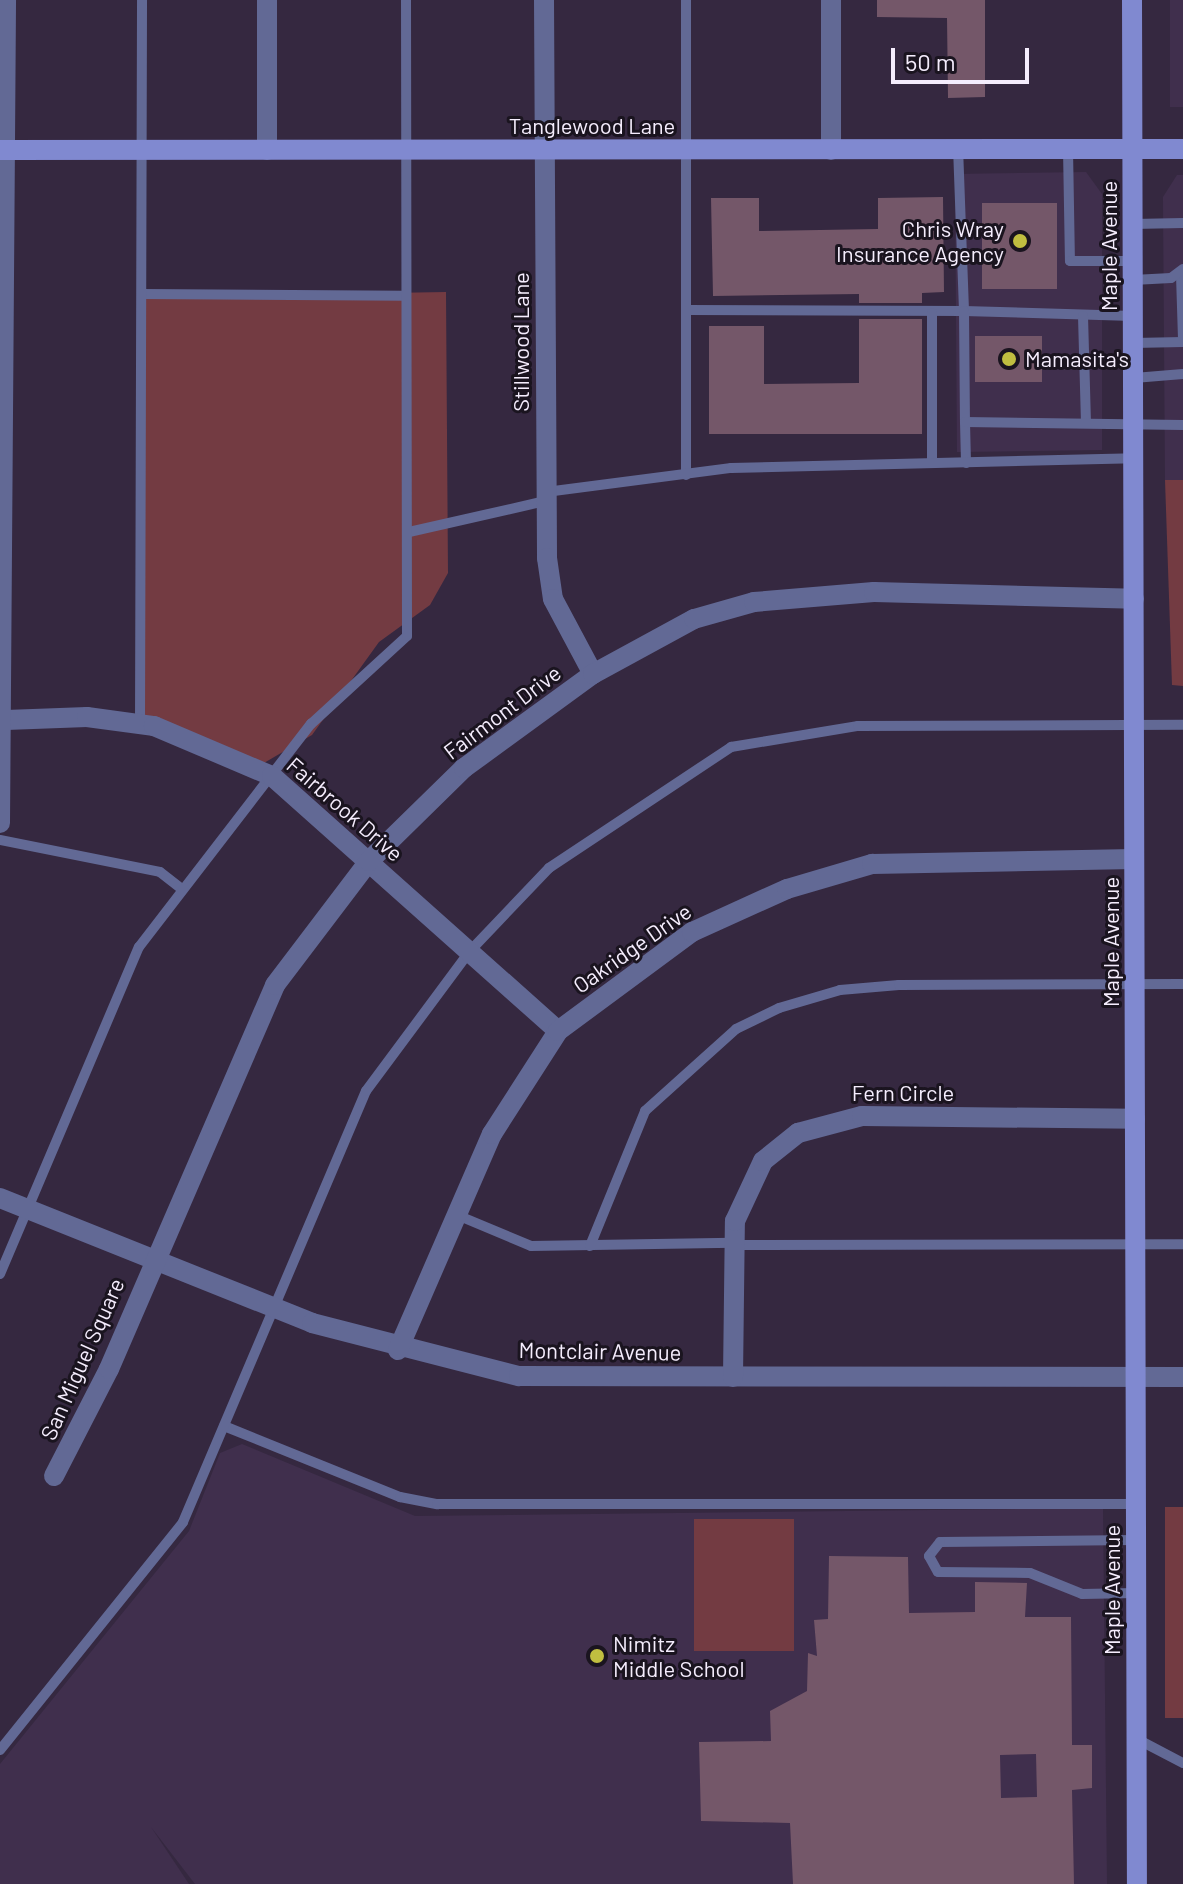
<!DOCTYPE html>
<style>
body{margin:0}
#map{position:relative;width:1183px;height:1884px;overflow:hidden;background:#352840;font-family:Barlow,sans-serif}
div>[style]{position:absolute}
.built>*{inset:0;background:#402f4d;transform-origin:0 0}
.green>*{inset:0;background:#733b42;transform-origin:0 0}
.building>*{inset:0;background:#745769;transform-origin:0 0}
.service>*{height:10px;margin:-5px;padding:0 5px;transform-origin:5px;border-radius:5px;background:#626995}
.minor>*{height:20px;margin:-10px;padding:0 10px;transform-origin:10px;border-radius:10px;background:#626995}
.secondary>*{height:20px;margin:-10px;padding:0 10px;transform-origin:10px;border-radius:10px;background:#8089d0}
.dots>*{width:22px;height:22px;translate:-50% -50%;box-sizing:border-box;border:4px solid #1a141f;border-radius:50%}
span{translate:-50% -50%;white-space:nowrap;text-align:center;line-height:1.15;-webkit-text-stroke:6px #1a141f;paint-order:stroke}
.street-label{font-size:22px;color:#f5edfd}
.poi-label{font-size:22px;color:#f5edfd}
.right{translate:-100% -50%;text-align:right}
.left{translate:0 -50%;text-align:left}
.scale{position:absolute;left:891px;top:48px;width:138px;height:36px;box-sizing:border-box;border:4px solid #f5edfd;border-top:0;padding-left:10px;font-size:24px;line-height:28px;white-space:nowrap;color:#f5edfd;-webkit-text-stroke:6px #1a141f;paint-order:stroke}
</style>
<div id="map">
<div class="built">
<div style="left:1170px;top:0;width:13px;height:107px"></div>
<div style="clip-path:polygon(1086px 172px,1102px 194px,1102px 450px,957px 452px,955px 174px)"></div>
<div style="clip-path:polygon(1177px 175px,1183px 175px,1183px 480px,1165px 480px,1163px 197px)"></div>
<div style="clip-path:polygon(242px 1444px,415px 1516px,1103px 1508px,1107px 1884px,195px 1884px,151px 1827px,189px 1884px,0 1884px,0 1764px,189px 1531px,220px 1453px)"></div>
</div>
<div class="green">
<div style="clip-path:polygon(446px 292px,448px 573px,430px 605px,379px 642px,312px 735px,257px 767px,140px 723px,141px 297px)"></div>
<div style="clip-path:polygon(1165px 480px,1183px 480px,1183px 686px,1172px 685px)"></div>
<div style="left:1165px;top:1507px;width:18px;height:211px"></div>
<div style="left:694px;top:1519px;width:100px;height:132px"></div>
</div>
<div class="building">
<div style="clip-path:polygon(877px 0,985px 0,985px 97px,948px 98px,947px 18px,877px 17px)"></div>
<div style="clip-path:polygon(943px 197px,944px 292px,922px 293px,922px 303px,859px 303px,859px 294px,713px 296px,711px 198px,759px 198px,759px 231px,878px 229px,878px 198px)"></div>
<div style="left:1057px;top:203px;width:86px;height:75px;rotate:90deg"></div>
<div style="clip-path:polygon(859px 319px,922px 319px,922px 434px,709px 434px,709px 326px,764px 326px,764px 384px,859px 383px)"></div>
<div style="left:975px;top:336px;width:67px;height:46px"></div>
<div style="clip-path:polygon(evenodd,829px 1556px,908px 1557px,909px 1613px,975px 1612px,975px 1582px,1027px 1583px,1025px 1617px,1071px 1617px,1072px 1745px,1092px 1745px,1092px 1788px,1072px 1790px,1074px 1884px,793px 1884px,790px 1823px,701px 1821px,699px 1742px,771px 1741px,770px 1711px,807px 1691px,808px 1653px,817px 1656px,814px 1620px,828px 1619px,829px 1556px,1036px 1754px,1037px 1797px,1001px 1798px,1000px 1755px,1036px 1754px)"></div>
</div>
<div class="service">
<div style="left:958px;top:147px;width:164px;rotate:87.9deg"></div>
<div style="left:964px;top:311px;width:169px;rotate:1.7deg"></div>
<div style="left:1068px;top:149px;width:112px;rotate:89deg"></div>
<div style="left:1070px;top:261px;width:63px"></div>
<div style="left:1133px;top:224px;width:50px;rotate:-1.1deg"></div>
<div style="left:1181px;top:275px;width:63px;rotate:88.2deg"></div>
<div style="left:1133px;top:280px;width:38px;rotate:-3deg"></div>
<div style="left:1171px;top:278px;width:15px;rotate:-37deg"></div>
<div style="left:142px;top:294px;width:263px;rotate:0.4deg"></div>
<div style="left:686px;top:310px;width:278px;rotate:0.2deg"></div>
<div style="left:964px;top:311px;width:111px;rotate:89.5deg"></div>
<div style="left:932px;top:313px;width:150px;rotate:90deg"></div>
<div style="left:1083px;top:316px;width:107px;rotate:88.4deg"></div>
<div style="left:1133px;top:343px;width:50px;rotate:-1.1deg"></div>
<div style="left:1134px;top:378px;width:49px;rotate:-4.7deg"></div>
<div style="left:966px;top:463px;width:41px;rotate:-91.4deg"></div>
<div style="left:965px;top:422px;width:218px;rotate:0.8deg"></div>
<div style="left:686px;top:475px;width:475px;rotate:-90deg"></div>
<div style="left:546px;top:492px;width:187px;rotate:-7.4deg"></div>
<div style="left:731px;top:468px;width:403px;rotate:-1.4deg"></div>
<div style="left:409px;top:532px;width:140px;rotate:-12.8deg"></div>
<div style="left:140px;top:724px;width:724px;rotate:-89.84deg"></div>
<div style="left:0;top:840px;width:163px;rotate:11.3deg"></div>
<div style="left:160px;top:872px;width:24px;rotate:38deg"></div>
<div style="left:457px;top:1215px;width:80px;rotate:22.7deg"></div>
<div style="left:531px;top:1246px;width:202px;rotate:-0.9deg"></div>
<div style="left:734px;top:1245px;width:449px;rotate:-0.1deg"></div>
<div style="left:590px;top:1246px;width:146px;rotate:-67.8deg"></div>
<div style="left:645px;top:1111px;width:122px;rotate:-42deg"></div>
<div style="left:736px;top:1029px;width:48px;rotate:-26deg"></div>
<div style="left:779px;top:1008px;width:64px;rotate:-16.4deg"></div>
<div style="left:840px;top:990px;width:59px;rotate:-4.8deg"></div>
<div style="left:899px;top:985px;width:284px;rotate:-0.2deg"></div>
<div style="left:0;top:1274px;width:355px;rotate:-67deg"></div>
<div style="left:139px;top:947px;width:282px;rotate:-52.4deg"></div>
<div style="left:311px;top:724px;width:130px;rotate:-42.5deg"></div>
<div style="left:407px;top:636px;width:636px;rotate:-90.09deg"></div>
<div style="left:224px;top:1426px;width:190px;rotate:22deg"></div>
<div style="left:400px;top:1497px;width:38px;rotate:11deg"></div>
<div style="left:437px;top:1504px;width:699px"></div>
<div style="left:1136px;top:1540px;width:196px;rotate:179.4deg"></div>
<div style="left:940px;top:1542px;width:18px;rotate:128deg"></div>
<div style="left:929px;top:1556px;width:18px;rotate:61deg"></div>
<div style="left:938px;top:1572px;width:92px;rotate:0.6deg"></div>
<div style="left:1030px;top:1573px;width:56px;rotate:22deg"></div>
<div style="left:1082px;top:1594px;width:54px;rotate:-1.1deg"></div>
<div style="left:1137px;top:1739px;width:52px;rotate:27.6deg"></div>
<div style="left:0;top:1750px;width:292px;rotate:-51.2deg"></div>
<div style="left:183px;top:1522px;width:468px;rotate:-67deg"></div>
<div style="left:366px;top:1091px;width:174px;rotate:-53.4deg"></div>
<div style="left:470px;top:951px;width:115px;rotate:-46.4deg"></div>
<div style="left:549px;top:868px;width:219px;rotate:-33.6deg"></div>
<div style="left:731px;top:747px;width:129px;rotate:-9.4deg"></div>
<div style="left:858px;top:726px;width:325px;rotate:-0.2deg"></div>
</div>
<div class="minor">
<div style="left:267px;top:0;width:150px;rotate:90deg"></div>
<div style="left:544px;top:0;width:558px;rotate:89.69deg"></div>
<div style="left:547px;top:558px;width:41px;rotate:81.7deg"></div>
<div style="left:553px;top:599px;width:85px;rotate:61.9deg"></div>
<div style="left:831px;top:0;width:150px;rotate:90deg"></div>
<div style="left:6px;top:720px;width:81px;rotate:-2.1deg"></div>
<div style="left:87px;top:717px;width:68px;rotate:7.7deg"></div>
<div style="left:154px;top:726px;width:128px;rotate:23deg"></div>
<div style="left:272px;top:776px;width:383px;rotate:41.7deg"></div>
<div style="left:0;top:823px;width:823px;rotate:-89.58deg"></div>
<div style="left:0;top:1198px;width:336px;rotate:21.8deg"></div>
<div style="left:312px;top:1323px;width:214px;rotate:14.4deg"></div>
<div style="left:519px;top:1376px;width:664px;rotate:0.09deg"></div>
<div style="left:398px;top:1350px;width:236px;rotate:-66.5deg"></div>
<div style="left:492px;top:1134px;width:122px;rotate:-57.3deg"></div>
<div style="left:558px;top:1031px;width:167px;rotate:-36.5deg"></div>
<div style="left:692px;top:932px;width:104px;rotate:-24.4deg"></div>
<div style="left:787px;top:889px;width:89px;rotate:-16.4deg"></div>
<div style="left:872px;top:864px;width:262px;rotate:-1.1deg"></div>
<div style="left:733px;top:1377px;width:156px;rotate:-89.3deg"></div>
<div style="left:735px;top:1221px;width:66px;rotate:-65deg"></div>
<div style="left:763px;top:1161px;width:45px;rotate:-38.7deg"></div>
<div style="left:798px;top:1133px;width:66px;rotate:-14.9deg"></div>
<div style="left:862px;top:1116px;width:273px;rotate:0.6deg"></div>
<div style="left:54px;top:1476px;width:120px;rotate:-62.8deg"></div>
<div style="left:109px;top:1369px;width:418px;rotate:-66.6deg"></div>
<div style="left:275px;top:985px;width:156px;rotate:-52.8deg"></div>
<div style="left:369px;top:861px;width:133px;rotate:-44.4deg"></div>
<div style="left:464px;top:768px;width:160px;rotate:-36.1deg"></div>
<div style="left:593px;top:674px;width:115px;rotate:-28.6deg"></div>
<div style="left:694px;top:619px;width:62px;rotate:-15.8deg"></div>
<div style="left:754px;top:602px;width:120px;rotate:-4.8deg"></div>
<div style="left:874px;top:592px;width:260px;rotate:1.5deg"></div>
</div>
<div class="secondary">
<div style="left:1132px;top:0;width:1884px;rotate:89.85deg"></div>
<div style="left:0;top:150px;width:1183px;rotate:-0.05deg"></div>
</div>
<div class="dots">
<div style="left:1020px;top:241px;background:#c0be40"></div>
<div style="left:1009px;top:359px;background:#c0be40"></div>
<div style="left:597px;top:1656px;background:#c0be40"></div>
</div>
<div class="street-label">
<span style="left:592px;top:126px">Tanglewood Lane</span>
<span style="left:1109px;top:246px;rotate:-90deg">Maple Avenue</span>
<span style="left:521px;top:342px;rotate:-90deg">Stillwood Lane</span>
<span style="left:502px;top:712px;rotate:-37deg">Fairmont Drive</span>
<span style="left:345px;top:809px;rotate:41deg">Fairbrook Drive</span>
<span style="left:1111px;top:942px;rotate:-90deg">Maple Avenue</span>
<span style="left:632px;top:948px;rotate:-35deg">Oakridge Drive</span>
<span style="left:903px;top:1093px">Fern Circle</span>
<span style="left:600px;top:1351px;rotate:1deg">Montclair Avenue</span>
<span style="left:82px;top:1359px;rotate:-66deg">San Miguel Square</span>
<span style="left:1112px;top:1590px;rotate:-90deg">Maple Avenue</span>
</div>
<div class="poi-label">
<span class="right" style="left:1004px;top:241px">Chris Wray<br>Insurance Agency</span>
<span class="left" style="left:1025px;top:359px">Mamasita's</span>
<span class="left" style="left:613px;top:1656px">Nimitz<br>Middle School</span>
</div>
<div class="scale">50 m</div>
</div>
